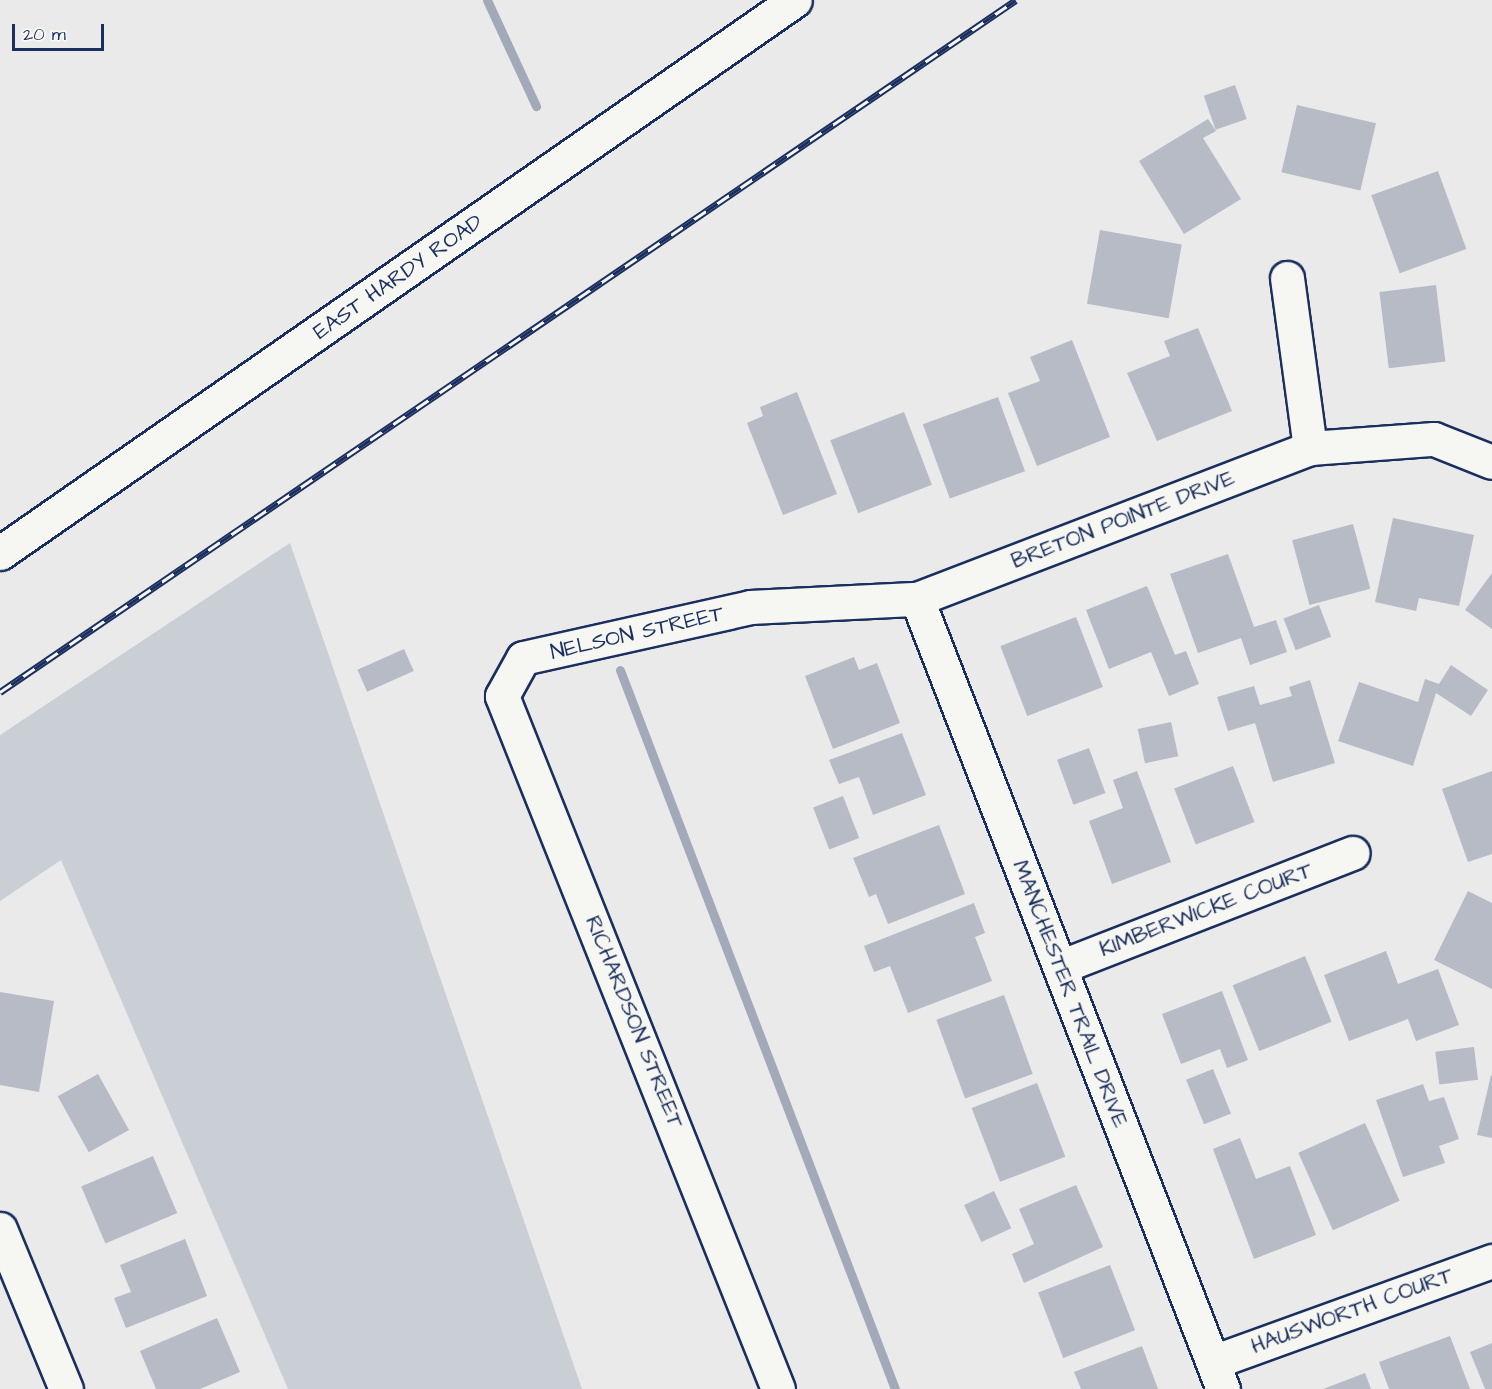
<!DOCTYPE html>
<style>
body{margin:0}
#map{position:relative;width:1492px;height:1389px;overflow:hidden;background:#e9eae9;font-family:"Architects Daughter",sans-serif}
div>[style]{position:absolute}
.green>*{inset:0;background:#caced5}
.stream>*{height:9px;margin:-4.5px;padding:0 4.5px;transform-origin:4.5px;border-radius:4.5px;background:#a2aaba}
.building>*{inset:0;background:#b6bbc6;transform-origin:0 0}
.roads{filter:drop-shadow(2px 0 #1b2f5e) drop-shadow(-2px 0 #1b2f5e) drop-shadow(0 2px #1b2f5e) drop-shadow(0 -2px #1b2f5e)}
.street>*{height:33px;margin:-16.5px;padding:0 16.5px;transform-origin:16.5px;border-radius:16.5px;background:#f6f6f2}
.secondary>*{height:33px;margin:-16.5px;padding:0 16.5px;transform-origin:16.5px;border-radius:16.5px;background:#f6f6f2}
.rail>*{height:7px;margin-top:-3.5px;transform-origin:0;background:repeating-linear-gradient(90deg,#f6f6f2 0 14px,#1b2f5e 0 28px);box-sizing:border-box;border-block:2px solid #1b2f5e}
span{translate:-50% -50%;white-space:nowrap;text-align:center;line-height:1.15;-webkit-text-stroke:4.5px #f6f6f2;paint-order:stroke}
.street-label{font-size:22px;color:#1b2f5e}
.scale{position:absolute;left:12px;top:24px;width:92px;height:27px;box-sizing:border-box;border:3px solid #1b2f5e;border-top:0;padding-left:8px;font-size:18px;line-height:21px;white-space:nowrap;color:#1b2f5e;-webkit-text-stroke:4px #f6f6f2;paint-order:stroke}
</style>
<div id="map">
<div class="green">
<div style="clip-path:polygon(290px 543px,582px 1389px,288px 1389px,61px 860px,0 901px,0 735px)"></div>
</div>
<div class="stream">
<div style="left:487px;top:0;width:117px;rotate:65.2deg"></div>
<div style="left:620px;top:670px;width:770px;rotate:69.07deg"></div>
</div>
<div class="building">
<div style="left:1235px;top:85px;width:36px;height:33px;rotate:71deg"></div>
<div style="left:1297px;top:105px;width:81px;height:69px;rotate:13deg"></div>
<div style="clip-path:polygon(1208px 119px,1216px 131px,1203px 138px,1241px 199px,1184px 234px,1139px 161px)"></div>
<div style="left:1438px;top:171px;width:83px;height:71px;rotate:70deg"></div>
<div style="left:1100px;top:230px;width:83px;height:75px;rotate:10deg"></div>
<div style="left:1436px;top:285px;width:77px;height:57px;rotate:83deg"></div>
<div style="clip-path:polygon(1198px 328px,1232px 411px,1157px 441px,1127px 373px,1170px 356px,1164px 341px)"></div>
<div style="clip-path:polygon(1072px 340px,1110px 437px,1037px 466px,1008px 393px,1040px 381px,1030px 357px)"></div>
<div style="clip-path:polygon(797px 392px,837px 494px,783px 515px,747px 423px,763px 416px,760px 407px)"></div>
<div style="left:998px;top:397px;width:79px;height:80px;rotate:70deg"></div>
<div style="left:904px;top:412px;width:78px;height:79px;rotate:69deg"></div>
<div style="clip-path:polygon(1393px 518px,1474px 535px,1459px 606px,1419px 598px,1416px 611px,1375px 602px)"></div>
<div style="left:1353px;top:524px;width:67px;height:63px;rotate:75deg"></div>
<div style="clip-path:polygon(1228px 554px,1254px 627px,1276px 620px,1287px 652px,1250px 665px,1241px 638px,1198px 653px,1170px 574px)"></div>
<div style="clip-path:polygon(1492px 573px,1492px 629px,1465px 610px)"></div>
<div style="clip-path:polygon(1147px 586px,1175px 655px,1186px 651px,1199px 684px,1169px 696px,1151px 652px,1109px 669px,1086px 610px)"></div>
<div style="left:1319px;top:605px;width:34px;height:38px;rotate:69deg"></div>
<div style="left:1076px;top:617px;width:75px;height:81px;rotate:69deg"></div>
<div style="left:404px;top:649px;width:24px;height:51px;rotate:66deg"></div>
<div style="clip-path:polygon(854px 657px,859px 670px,877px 663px,900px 723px,833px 749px,805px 676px)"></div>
<div style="clip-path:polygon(1451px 665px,1488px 690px,1471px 716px,1436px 693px,1413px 766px,1338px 741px,1359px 682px,1418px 702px,1425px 679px,1439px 684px)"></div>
<div style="clip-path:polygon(1310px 680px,1335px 763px,1273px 782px,1255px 723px,1228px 731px,1217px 697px,1254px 686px,1260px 705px,1292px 696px,1289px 687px)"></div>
<div style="left:1171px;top:722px;width:35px;height:34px;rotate:78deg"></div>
<div style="clip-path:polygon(902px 733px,926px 795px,873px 815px,859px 777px,839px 784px,829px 760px)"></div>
<div style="left:1089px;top:748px;width:48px;height:34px;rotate:70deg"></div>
<div style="left:1233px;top:766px;width:60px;height:63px;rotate:69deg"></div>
<div style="clip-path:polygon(1137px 771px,1171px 862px,1112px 884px,1089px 821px,1123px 808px,1113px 780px)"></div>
<div style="clip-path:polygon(1492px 771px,1492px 854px,1468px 862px,1442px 789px)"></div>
<div style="left:843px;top:796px;width:45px;height:32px;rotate:69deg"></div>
<div style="clip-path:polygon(939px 825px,965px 894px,888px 924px,876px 894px,869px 897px,853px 858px)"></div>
<div style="clip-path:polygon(1468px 891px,1492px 903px,1492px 989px,1434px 960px)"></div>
<div style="clip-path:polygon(974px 903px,985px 933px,975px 937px,992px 981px,908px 1013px,890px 966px,874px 972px,864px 946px)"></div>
<div style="clip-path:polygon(1386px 951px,1398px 984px,1438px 969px,1459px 1025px,1416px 1041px,1408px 1019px,1349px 1041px,1324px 975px)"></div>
<div style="left:1305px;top:956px;width:71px;height:78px;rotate:68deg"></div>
<div style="clip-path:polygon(1222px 991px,1248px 1060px,1227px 1068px,1220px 1049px,1181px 1064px,1162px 1014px)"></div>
<div style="clip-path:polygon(0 992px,54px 1001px,39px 1092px,0 1085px)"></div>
<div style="left:1004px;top:995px;width:84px;height:72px;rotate:70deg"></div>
<div style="left:1474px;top:1047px;width:33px;height:39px;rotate:83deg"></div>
<div style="left:1213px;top:1069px;width:48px;height:29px;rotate:68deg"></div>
<div style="left:98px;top:1074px;width:64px;height:46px;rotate:61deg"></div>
<div style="clip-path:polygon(1491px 1075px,1492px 1076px,1492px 1138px,1477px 1135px)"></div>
<div style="left:1037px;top:1083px;width:79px;height:70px;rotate:69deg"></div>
<div style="clip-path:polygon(1423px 1084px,1429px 1101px,1444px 1097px,1459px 1139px,1439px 1146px,1445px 1163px,1403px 1177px,1376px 1100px)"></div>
<div style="left:1365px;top:1123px;width:85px;height:73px;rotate:66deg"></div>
<div style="clip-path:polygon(1240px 1138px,1256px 1179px,1290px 1166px,1316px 1235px,1254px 1259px,1213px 1149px)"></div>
<div style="left:153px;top:1156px;width:62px;height:78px;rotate:67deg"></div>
<div style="clip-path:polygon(1076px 1185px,1103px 1247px,1024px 1283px,1012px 1254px,1034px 1244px,1019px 1209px)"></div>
<div style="left:994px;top:1191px;width:41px;height:33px;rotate:65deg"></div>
<div style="clip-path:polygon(185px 1239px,207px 1296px,126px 1328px,114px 1298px,131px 1292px,120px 1265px)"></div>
<div style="left:1110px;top:1265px;width:70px;height:77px;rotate:69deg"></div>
<div style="clip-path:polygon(217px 1318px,240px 1372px,200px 1389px,156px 1389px,140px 1351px)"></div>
<div style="clip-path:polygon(1450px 1336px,1470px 1389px,1389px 1389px,1379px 1362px)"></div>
<div style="clip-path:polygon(1492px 1343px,1492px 1389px,1485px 1389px,1470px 1352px)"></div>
<div style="clip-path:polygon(1142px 1346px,1158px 1389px,1081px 1389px,1074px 1372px)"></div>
<div style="clip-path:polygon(1365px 1373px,1371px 1389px,1323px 1389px)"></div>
</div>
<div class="roads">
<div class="street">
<div style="left:1287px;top:278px;width:172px;rotate:82.3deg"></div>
<div style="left:917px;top:599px;width:847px;rotate:68.83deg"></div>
<div style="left:1060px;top:967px;width:314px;rotate:-21.3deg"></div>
<div style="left:0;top:1229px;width:173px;rotate:67.6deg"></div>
<div style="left:1213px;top:1362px;width:297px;rotate:-19.9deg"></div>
<div style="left:778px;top:1389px;width:746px;rotate:-111.72deg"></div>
<div style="left:502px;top:696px;width:43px;rotate:-61.1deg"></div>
<div style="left:523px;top:658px;width:234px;rotate:-12.6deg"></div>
<div style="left:751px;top:607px;width:166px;rotate:-2.8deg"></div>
<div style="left:917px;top:599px;width:421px;rotate:-21deg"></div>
<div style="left:1310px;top:448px;width:124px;rotate:-4.2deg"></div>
<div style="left:1434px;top:439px;width:62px;rotate:21.6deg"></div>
</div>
<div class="secondary">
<div style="left:0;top:553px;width:968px;rotate:-34.82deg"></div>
</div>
</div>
<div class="rail">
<div style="left:0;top:692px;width:1229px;rotate:-34.26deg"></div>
</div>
<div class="street-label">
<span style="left:398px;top:277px;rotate:-35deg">EAST HARDY ROAD</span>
<span style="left:1123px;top:520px;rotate:-21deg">BRETON POINTE DRIVE</span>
<span style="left:637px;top:633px;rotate:-13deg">NELSON STREET</span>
<span style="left:1206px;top:910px;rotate:-21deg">KIMBERWICKE COURT</span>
<span style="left:1070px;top:994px;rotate:69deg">MANCHESTER TRAIL DRIVE</span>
<span style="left:634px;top:1022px;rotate:68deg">RICHARDSON STREET</span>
<span style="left:1352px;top:1311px;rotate:-20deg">HAUSWORTH COURT</span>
</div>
<div class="scale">20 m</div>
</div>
